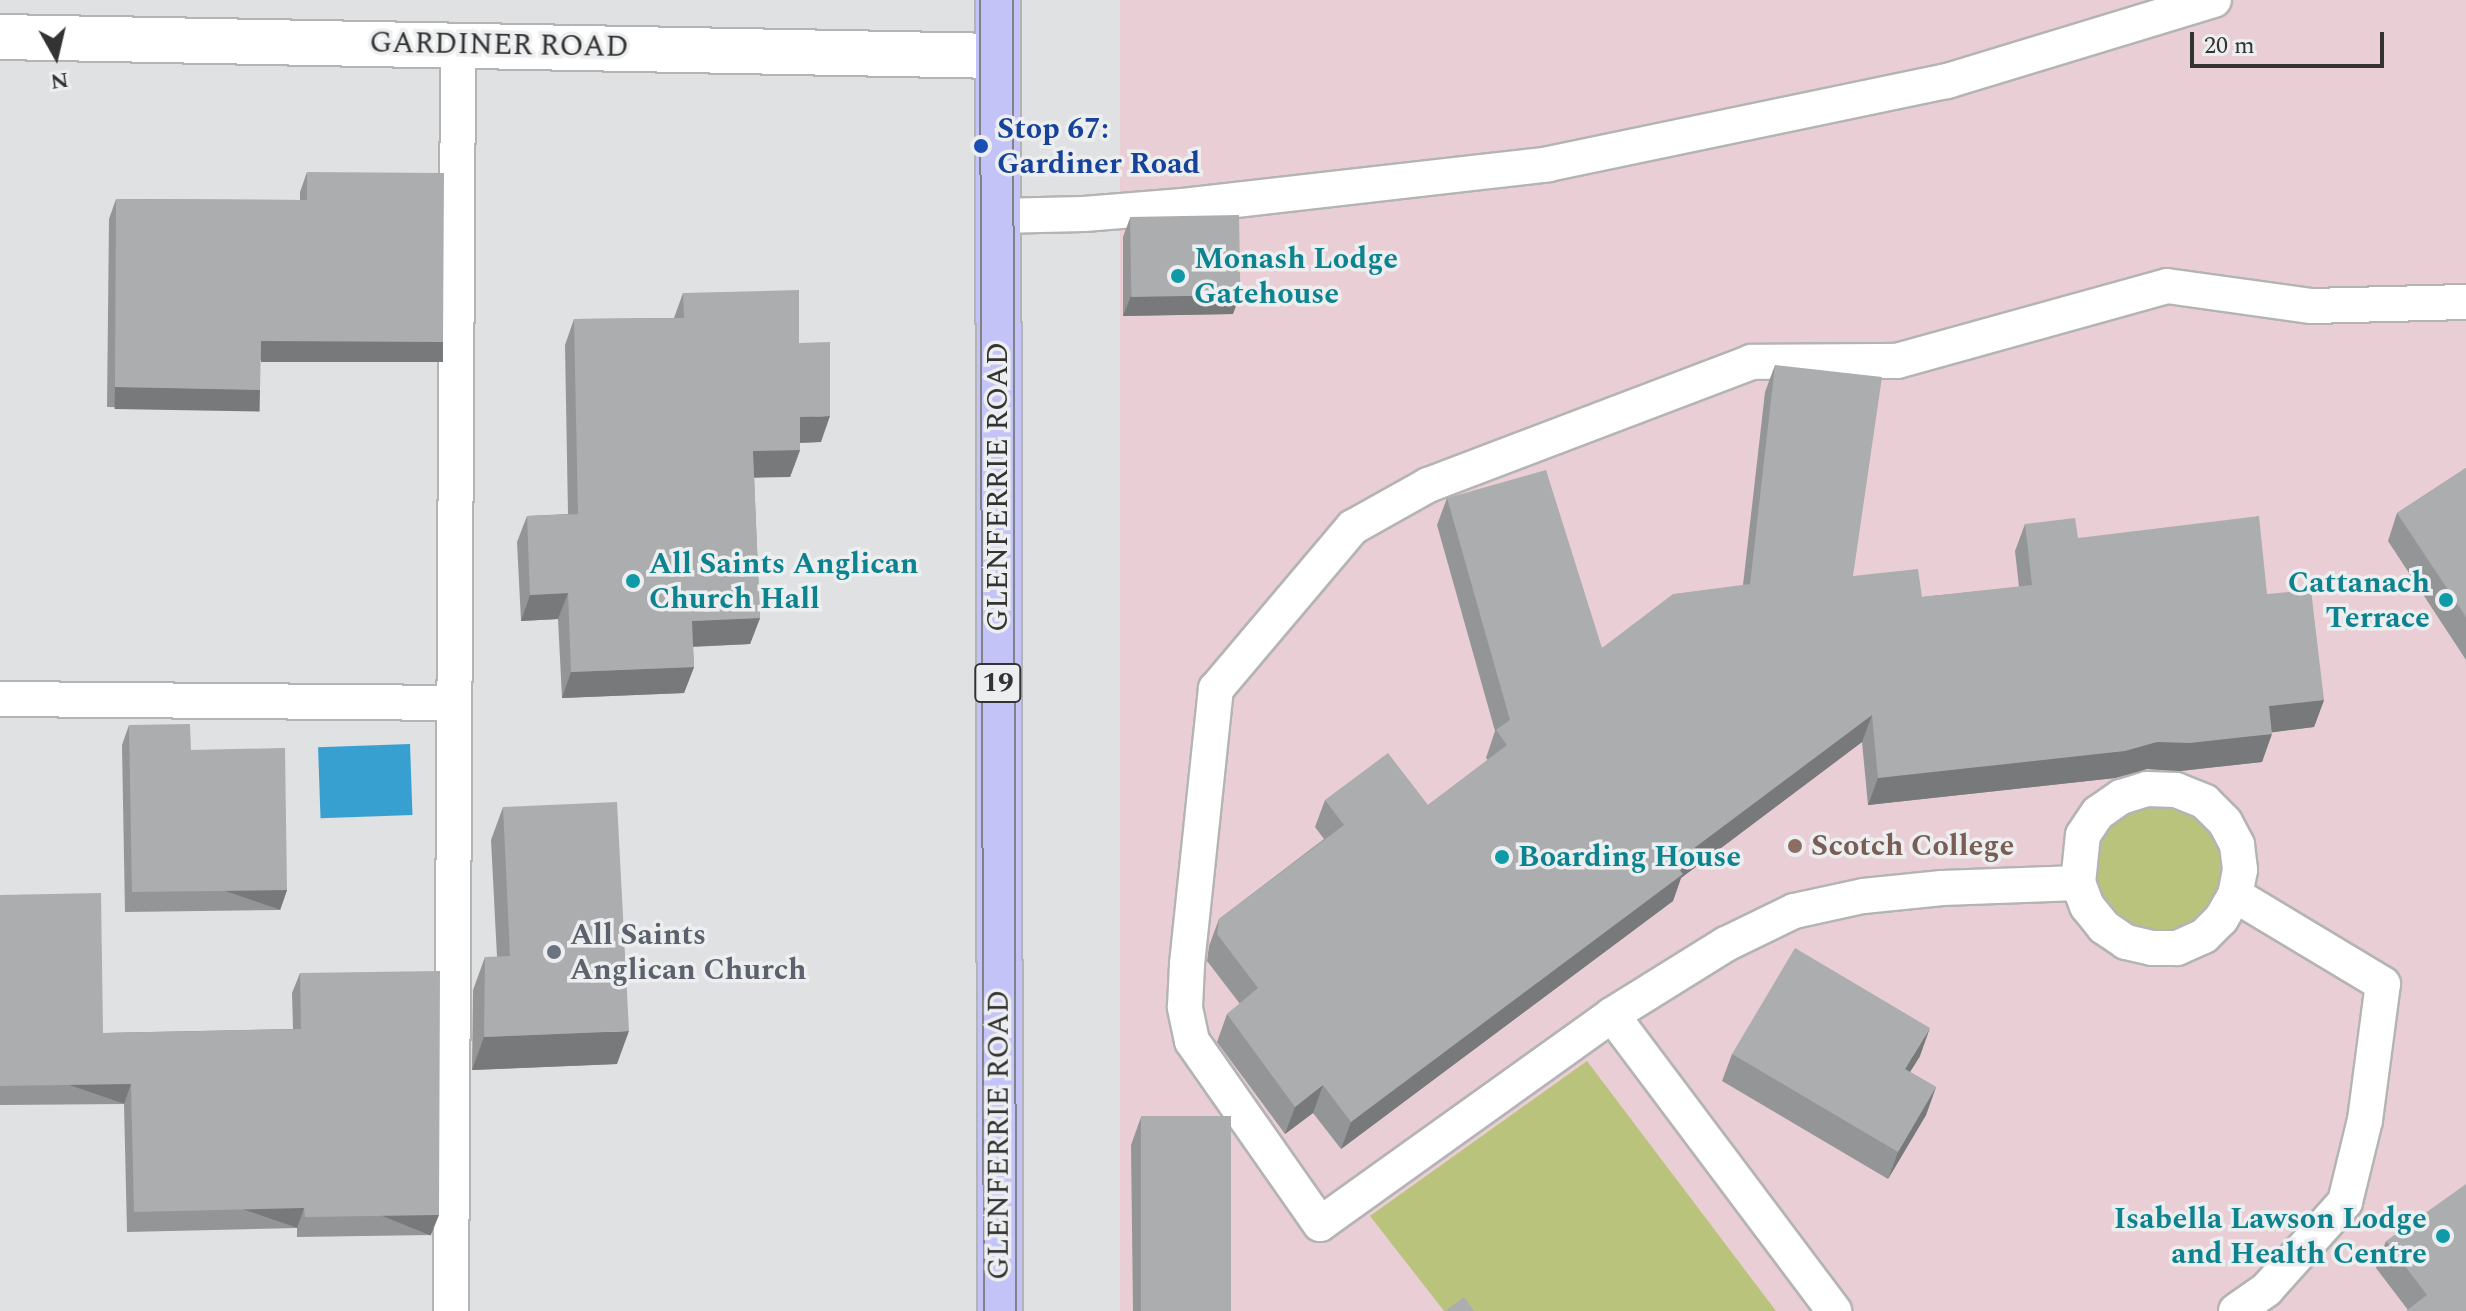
<!DOCTYPE html>
<style>
body{margin:0}
#map{position:relative;width:2466px;height:1311px;overflow:hidden;background:#e0e1e2;font-family:Spectral,serif}
div>[style]{position:absolute}
.education>*{inset:0;background:#e9cfd5;transform-origin:0 0}
.green>*{inset:0;background:#bac37b}
.round{border-radius:50%}
.water>*{inset:0;background:#38a0d0;transform-origin:0 0}
.roads{filter:drop-shadow(2px 0 #b4b4b5) drop-shadow(-2px 0 #b4b4b5) drop-shadow(0 2px #b4b4b5) drop-shadow(0 -2px #b4b4b5)}
.lane>*{height:34px;margin:-17px;padding:0 17px;transform-origin:17px;border-radius:17px;background:#fff}
.secondary>*{height:44px;margin:-22px;padding:0 22px;transform-origin:22px;border-radius:22px;background:#fff}
.primary>*{height:44px;margin:-22px;padding:0 22px;transform-origin:22px;border-radius:22px;background:#c4c3f8}
.tram>*{height:2px;margin:-1px;padding:0 1px;transform-origin:1px;border-radius:1px;background:#818283}
.wall>*{inset:0;background:#949596}
.shaded-wall>*{inset:0;background:#78797a;transform-origin:0 0}
.building>*{inset:0;background:#acadae;transform-origin:0 0}
.dots>*{width:22px;height:22px;translate:-50% -50%;box-sizing:border-box;border:4px solid #edeeef;border-radius:50%}
span{translate:-50% -50%;white-space:nowrap;text-align:center;line-height:1.15;-webkit-text-stroke:7px #edeeef;paint-order:stroke}
.shield-label span{padding:2px 6px;background:#edeeef;border:2px solid;border-radius:6px;-webkit-text-stroke-width:0}
.shield-label{font-size:28px;color:#333334;font-weight:700}
.street-label{font-size:30px;color:#333334}
.transit-label{font-size:30px;color:#164399;font-weight:700}
.left{translate:0 -50%;text-align:left}
.culture-label{font-size:30px;color:#0d838f;font-weight:700}
.right{translate:-100% -50%;text-align:right}
.education-label{font-size:30px;color:#785e54;font-weight:700}
.worship-label{font-size:30px;color:#5b616d;font-weight:700}
.north{position:absolute;left:16px;top:16px;width:80px;height:80px;-webkit-text-stroke:6px #edeeef;paint-order:stroke;rotate:172deg;font-size:22px;font-weight:700;line-height:32px;text-align:center;color:#333334}
.north::after{content:'';display:block;margin:auto;width:28px;height:36px;background:#333334;clip-path:polygon(50% 0,100% 100%,50% 72%,0 100%)}
.scale{position:absolute;left:2190px;top:32px;width:194px;height:36px;box-sizing:border-box;border:4px solid #333334;border-top:0;padding-left:10px;font-size:24px;line-height:28px;white-space:nowrap;color:#333334;-webkit-text-stroke:6px #edeeef;paint-order:stroke}
</style>
<div id="map">
<div class="education">
<div style="left:1120px;top:0;width:1346px;height:1311px"></div>
</div>
<div class="green">
<div class="round" style="left:2096px;top:806px;width:126px;height:126px"></div>
<div style="clip-path:polygon(1587px 1061px,1776px 1311px,1444px 1311px,1370px 1216px)"></div>
</div>
<div class="water">
<div style="left:410px;top:744px;width:71px;height:92px;rotate:88deg"></div>
</div>
<div class="roads">
<div class="lane">
<div style="left:997px;top:216px;width:87px;rotate:-1.3deg"></div>
<div style="left:1084px;top:214px;width:99px;rotate:-4.6deg"></div>
<div style="left:1183px;top:206px;width:368px;rotate:-6.5deg"></div>
<div style="left:1549px;top:164px;width:407px;rotate:-11.8deg"></div>
<div style="left:1947px;top:81px;width:279px;rotate:-16.9deg"></div>
<div style="left:0;top:699px;width:453px;rotate:0.5deg"></div>
<div style="left:2078px;top:883px;width:48px;rotate:-84.1deg"></div>
<div style="left:2083px;top:835px;width:27px;rotate:-56deg"></div>
<div style="left:2098px;top:813px;width:28px;rotate:-35deg"></div>
<div style="left:2121px;top:797px;width:27px;rotate:-17deg"></div>
<div style="left:2147px;top:789px;width:29px;rotate:2deg"></div>
<div style="left:2176px;top:790px;width:31px;rotate:22deg"></div>
<div style="left:2205px;top:802px;width:28px;rotate:45deg"></div>
<div style="left:2225px;top:822px;width:26px;rotate:62deg"></div>
<div style="left:2237px;top:845px;width:25px;rotate:83deg"></div>
<div style="left:2240px;top:870px;width:25px;rotate:101deg"></div>
<div style="left:1612px;top:1015px;width:370px;rotate:53.1deg"></div>
<div style="left:451px;top:1311px;width:1268px;rotate:-89.68deg"></div>
<div style="left:2236px;top:1311px;width:38px;rotate:-35deg"></div>
<div style="left:2267px;top:1289px;width:117px;rotate:-48.1deg"></div>
<div style="left:2345px;top:1202px;width:84px;rotate:-76.3deg"></div>
<div style="left:2365px;top:1120px;width:137px;rotate:-82.5deg"></div>
<div style="left:2383px;top:984px;width:173px;rotate:-149deg"></div>
<div style="left:2235px;top:895px;width:28px;rotate:120deg"></div>
<div style="left:2221px;top:919px;width:24px;rotate:135deg"></div>
<div style="left:2204px;top:936px;width:30px;rotate:156deg"></div>
<div style="left:2177px;top:948px;width:25px;rotate:180deg"></div>
<div style="left:2152px;top:948px;width:27px;rotate:-167deg"></div>
<div style="left:2126px;top:942px;width:27px;rotate:-146deg"></div>
<div style="left:2104px;top:927px;width:27px;rotate:-129deg"></div>
<div style="left:2087px;top:906px;width:25px;rotate:-111deg"></div>
<div style="left:2078px;top:883px;width:136px;rotate:177.9deg"></div>
<div style="left:1942px;top:888px;width:79px;rotate:174.2deg"></div>
<div style="left:1863px;top:896px;width:71px;rotate:167.7deg"></div>
<div style="left:1794px;top:911px;width:76px;rotate:154.1deg"></div>
<div style="left:1726px;top:944px;width:134px;rotate:148.1deg"></div>
<div style="left:1612px;top:1015px;width:359px;rotate:144.4deg"></div>
<div style="left:1320px;top:1224px;width:223px;rotate:-125deg"></div>
<div style="left:1192px;top:1041px;width:35px;rotate:-102deg"></div>
<div style="left:1185px;top:1007px;width:43px;rotate:-87.3deg"></div>
<div style="left:1187px;top:964px;width:277px;rotate:-84deg"></div>
<div style="left:1216px;top:689px;width:212px;rotate:-49.8deg"></div>
<div style="left:1353px;top:527px;width:86px;rotate:-29.2deg"></div>
<div style="left:1428px;top:485px;width:346px;rotate:-20.8deg"></div>
<div style="left:1751px;top:362px;width:146px;rotate:-0.4deg"></div>
<div style="left:1897px;top:361px;width:280px;rotate:-15.5deg"></div>
<div style="left:2167px;top:286px;width:146px;rotate:7.9deg"></div>
<div style="left:2312px;top:306px;width:154px;rotate:-1.5deg"></div>
</div>
<div class="secondary">
<div style="left:0;top:37px;width:998px;rotate:1.09deg"></div>
</div>
<div class="primary">
<div style="left:998px;top:0;width:1311px;rotate:89.91deg"></div>
</div>
</div>
<div class="tram">
<div style="left:980px;top:0;width:1311px;rotate:89.83deg"></div>
<div style="left:1013px;top:0;width:1311px;rotate:89.87deg"></div>
</div>
<div class="wall">
<div style="clip-path:polygon(307px 172px,436px 362px,260px 360px,260px 390px,253px 410px,107px 407px,109px 219px,116px 199px,300px 200px,300px 192px)"></div>
<div style="clip-path:polygon(1130px 218px,1233px 314px,1123px 316px,1123px 237px)"></div>
<div style="clip-path:polygon(683px 293px,799px 343px,821px 442px,800px 443px,800px 450px,790px 477px,754px 477px,760px 618px,750px 644px,693px 647px,694px 667px,684px 693px,562px 698px,558px 619px,521px 621px,517px 542px,527px 516px,568px 514px,565px 345px,574px 319px,674px 318px)"></div>
<div style="clip-path:polygon(1775px 365px,1853px 576px,1922px 597px,2019px 587px,2015px 551px,2025px 524px,2078px 538px,2267px 594px,2324px 700px,2314px 727px,2272px 732px,2262px 762px,2180px 771px,2147px 769px,2115px 778px,1868px 805px,1862px 742px,1681px 878px,1673px 901px,1341px 1149px,1313px 1113px,1285px 1134px,1217px 1042px,1227px 1014px,1240px 1004px,1207px 961px,1209px 946px,1219px 919px,1324px 839px,1315px 827px,1325px 800px,1428px 805px,1488px 760px,1486px 758px,1495px 731px,1437px 525px,1447px 498px,1602px 648px,1743px 585px,1765px 392px)"></div>
<div style="clip-path:polygon(2466px 468px,2466px 660px,2388px 541px,2397px 513px)"></div>
<div style="clip-path:polygon(129px 725px,191px 750px,287px 890px,280px 910px,125px 912px,122px 745px)"></div>
<div style="clip-path:polygon(503px 807px,617px 1064px,472px 1070px,473px 990px,485px 957px,497px 957px,491px 840px)"></div>
<div style="clip-path:polygon(0 895px,103px 1033px,293px 1029px,292px 993px,300px 973px,431px 1235px,297px 1237px,297px 1228px,127px 1232px,124px 1104px,0 1105px)"></div>
<div style="clip-path:polygon(1732px 1054px,1920px 1056px,1910px 1072px,1936px 1087px,1926px 1115px,1888px 1179px,1722px 1081px)"></div>
<div style="clip-path:polygon(1141px 1117px,1230px 1311px,1133px 1311px,1131px 1145px)"></div>
<div style="clip-path:polygon(2386px 1241px,2466px 1311px,2408px 1310px,2376px 1268px)"></div>
</div>
<div class="shaded-wall">
<div style="clip-path:polygon(1240px 295px,1233px 314px,1123px 316px,1131px 296px)"></div>
<div style="left:261px;top:341px;width:182px;height:21px"></div>
<div style="left:115px;top:387px;width:145px;height:22px;rotate:1deg"></div>
<div style="clip-path:polygon(830px 416px,821px 442px,790px 443px,800px 417px)"></div>
<div style="clip-path:polygon(800px 450px,790px 477px,743px 478px,753px 451px)"></div>
<div style="clip-path:polygon(568px 593px,558px 619px,521px 621px,530px 595px)"></div>
<div style="clip-path:polygon(760px 618px,750px 644px,682px 647px,692px 621px)"></div>
<div style="clip-path:polygon(694px 667px,684px 693px,562px 698px,571px 672px)"></div>
<div style="clip-path:polygon(2324px 700px,2314px 727px,2259px 734px,2269px 706px)"></div>
<div style="clip-path:polygon(1872px 715px,1862px 742px,1681px 878px,1673px 901px,1341px 1149px,1351px 1122px,1674px 863px)"></div>
<div style="clip-path:polygon(2272px 734px,2262px 762px,2180px 771px,2147px 769px,2115px 778px,1868px 805px,1878px 778px,2157px 742px)"></div>
<div style="left:287px;top:890px;width:21px;height:155px;rotate:109deg"></div>
<div style="clip-path:polygon(1930px 1028px,1920px 1056px,1895px 1096px,1905px 1069px)"></div>
<div style="clip-path:polygon(629px 1031px,617px 1064px,472px 1070px,484px 1037px)"></div>
<div style="left:131px;top:1084px;width:21px;height:131px;rotate:109deg"></div>
<div style="clip-path:polygon(1323px 1085px,1313px 1113px,1285px 1134px,1295px 1107px)"></div>
<div style="clip-path:polygon(1936px 1087px,1926px 1115px,1888px 1179px,1898px 1152px)"></div>
<div style="left:304px;top:1208px;width:21px;height:170px;rotate:109deg"></div>
<div style="left:439px;top:1215px;width:22px;height:134px;rotate:112deg"></div>
</div>
<div class="building">
<div style="clip-path:polygon(307px 172px,444px 173px,443px 342px,261px 341px,260px 390px,115px 387px,116px 199px,307px 200px)"></div>
<div style="left:1239px;top:215px;width:80px;height:109px;rotate:89deg"></div>
<div style="clip-path:polygon(799px 290px,799px 343px,830px 342px,830px 416px,800px 417px,800px 450px,753px 451px,760px 618px,692px 621px,694px 667px,571px 672px,568px 593px,530px 595px,527px 516px,578px 514px,574px 319px,684px 318px,683px 293px)"></div>
<div style="clip-path:polygon(1775px 365px,1882px 377px,1853px 576px,1918px 569px,1922px 597px,2032px 585px,2025px 524px,2075px 518px,2078px 538px,2259px 516px,2267px 594px,2311px 590px,2324px 700px,2269px 706px,2272px 734px,2190px 743px,2157px 742px,2125px 751px,1878px 778px,1872px 715px,1674px 863px,1683px 874px,1351px 1122px,1323px 1085px,1295px 1107px,1227px 1014px,1258px 988px,1217px 934px,1219px 919px,1344px 825px,1325px 800px,1388px 753px,1428px 805px,1507px 745px,1496px 730px,1510px 720px,1447px 498px,1546px 470px,1602px 648px,1673px 594px,1750px 584px)"></div>
<div style="clip-path:polygon(2466px 468px,2466px 617px,2397px 513px)"></div>
<div style="clip-path:polygon(190px 724px,191px 750px,285px 748px,287px 890px,132px 892px,129px 725px)"></div>
<div style="clip-path:polygon(617px 802px,629px 1031px,484px 1037px,485px 957px,510px 956px,503px 807px)"></div>
<div style="clip-path:polygon(101px 893px,103px 1033px,301px 1029px,300px 973px,440px 971px,439px 1215px,305px 1217px,304px 1208px,134px 1212px,131px 1084px,0 1086px,0 895px)"></div>
<div style="clip-path:polygon(1795px 948px,1930px 1028px,1905px 1069px,1936px 1087px,1898px 1152px,1732px 1054px)"></div>
<div style="left:1231px;top:1116px;width:195px;height:90px;rotate:90deg"></div>
<div style="clip-path:polygon(2466px 1184px,2466px 1311px,2406px 1311px,2427px 1295px,2386px 1241px)"></div>
<div style="clip-path:polygon(1464px 1297px,1474px 1311px,1445px 1311px)"></div>
</div>
<div class="dots">
<div style="left:981px;top:146px;background:#1a4fb4"></div>
<div style="left:1178px;top:276px;background:#0f9aa8"></div>
<div style="left:633px;top:581px;background:#0f9aa8"></div>
<div style="left:2446px;top:600px;background:#0f9aa8"></div>
<div style="left:1795px;top:846px;background:#8d6e63"></div>
<div style="left:1502px;top:857px;background:#0f9aa8"></div>
<div style="left:554px;top:952px;background:#6b7280"></div>
<div style="left:2443px;top:1236px;background:#0f9aa8"></div>
</div>
<div class="shield-label">
<span style="left:998px;top:683px">19</span>
</div>
<div class="street-label">
<span style="left:499px;top:45px;rotate:1deg">GARDINER ROAD</span>
<span style="left:998px;top:487px;rotate:-90deg">GLENFERRIE ROAD</span>
<span style="left:999px;top:1135px;rotate:-90deg">GLENFERRIE ROAD</span>
</div>
<div class="transit-label">
<span class="left" style="left:997px;top:146px">Stop 67:<br>Gardiner Road</span>
</div>
<div class="culture-label">
<span class="left" style="left:1194px;top:276px">Monash Lodge<br>Gatehouse</span>
<span class="left" style="left:649px;top:581px">All Saints Anglican<br>Church Hall</span>
<span class="right" style="left:2430px;top:600px">Cattanach<br>Terrace</span>
<span class="left" style="left:1518px;top:857px">Boarding House</span>
<span class="right" style="left:2427px;top:1236px">Isabella Lawson Lodge<br>and Health Centre</span>
</div>
<div class="education-label">
<span class="left" style="left:1811px;top:846px">Scotch College</span>
</div>
<div class="worship-label">
<span class="left" style="left:570px;top:952px">All Saints<br>Anglican Church</span>
</div>
<div class="north">N</div>
<div class="scale">20 m</div>
</div>
